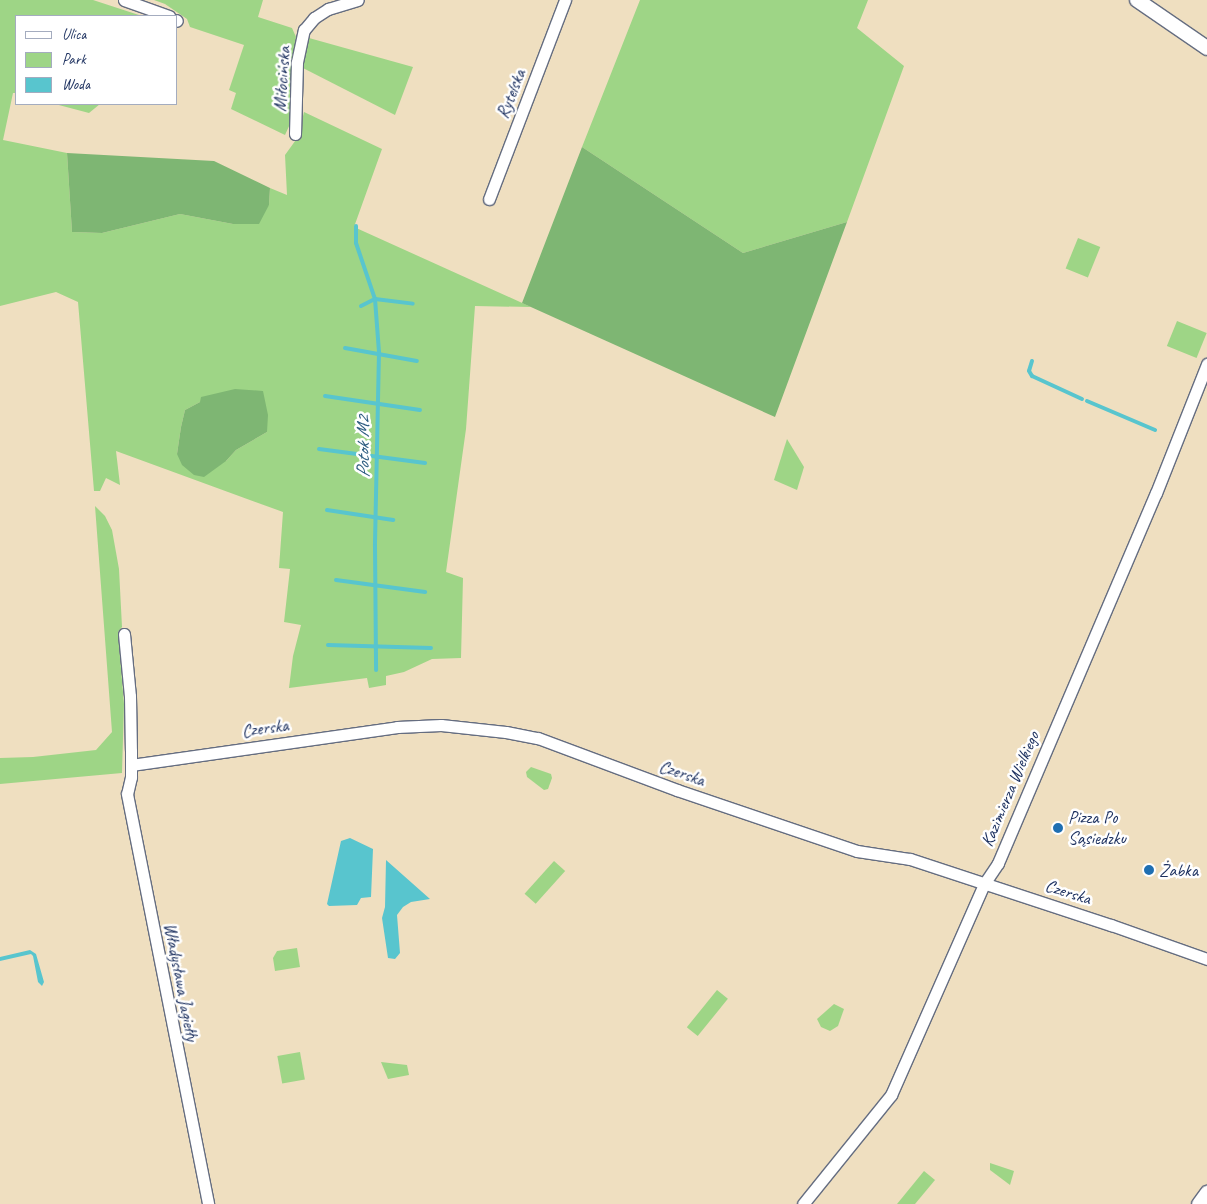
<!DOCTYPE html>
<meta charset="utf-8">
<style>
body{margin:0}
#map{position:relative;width:1207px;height:1204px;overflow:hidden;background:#efdfc0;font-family:Caveat,sans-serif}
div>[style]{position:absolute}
.green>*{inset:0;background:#9ed586;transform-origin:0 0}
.forest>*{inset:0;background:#7eb673}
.water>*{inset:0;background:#58c5ce}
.stream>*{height:4px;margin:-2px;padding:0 2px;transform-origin:2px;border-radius:2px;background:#58c5ce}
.roads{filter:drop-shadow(1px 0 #656d80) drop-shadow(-1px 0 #656d80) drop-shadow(0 1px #656d80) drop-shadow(0 -1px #656d80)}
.minor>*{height:11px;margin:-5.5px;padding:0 5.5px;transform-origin:5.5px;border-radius:5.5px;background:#fff}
.tertiary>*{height:14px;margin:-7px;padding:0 7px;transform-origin:7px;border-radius:7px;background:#fff}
.secondary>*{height:15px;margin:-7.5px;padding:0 7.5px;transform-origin:7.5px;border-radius:7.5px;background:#fff}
.dots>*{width:14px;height:14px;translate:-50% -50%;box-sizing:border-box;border:2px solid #fff;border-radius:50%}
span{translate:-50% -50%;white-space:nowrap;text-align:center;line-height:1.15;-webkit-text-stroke:5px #fff;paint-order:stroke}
.street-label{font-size:18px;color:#1b2f5e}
.poi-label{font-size:18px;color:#1b2f5e}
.left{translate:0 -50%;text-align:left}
.water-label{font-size:19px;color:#2d5c80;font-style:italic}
.legend{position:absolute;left:15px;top:15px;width:162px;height:90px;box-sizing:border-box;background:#fff;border:1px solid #a4acbf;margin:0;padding:6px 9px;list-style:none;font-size:15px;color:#1b2f5e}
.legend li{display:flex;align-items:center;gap:10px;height:25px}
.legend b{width:25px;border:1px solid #a4acbf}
</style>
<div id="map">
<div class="green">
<div style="clip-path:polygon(evenodd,0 0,93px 0,142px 16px,16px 16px,16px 93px,13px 93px,3px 140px,67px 153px,72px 232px,102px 233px,180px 214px,233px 224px,269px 205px,270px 188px,287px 195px,285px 155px,298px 137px,304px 112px,382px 149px,354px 227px,531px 307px,475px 306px,466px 429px,446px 572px,463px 578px,461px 658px,432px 659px,404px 672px,386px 676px,386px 685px,369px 688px,367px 678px,289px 688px,293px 656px,301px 625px,284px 622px,290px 569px,279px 568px,283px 512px,116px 451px,120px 485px,106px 478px,100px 491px,94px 491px,78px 302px,56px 292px,0 306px,0 0,200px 402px,267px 432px,236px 450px,226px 461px,177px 454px,181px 427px,185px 410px,200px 402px)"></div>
<div style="clip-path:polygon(154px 0,263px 0,258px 17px,292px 28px,296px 37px,292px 64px,290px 124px,285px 135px,231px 109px,236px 93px,229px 90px,244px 45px,190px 27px,187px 19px,165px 4px)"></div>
<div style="clip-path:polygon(640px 0,868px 0,857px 28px,904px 66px,847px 222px,743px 253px,582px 147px)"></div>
<div style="clip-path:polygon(309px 38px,413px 67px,395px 115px,301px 67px)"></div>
<div style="clip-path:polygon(55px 104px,100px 104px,89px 113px)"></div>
<div style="left:1078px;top:238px;width:24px;height:33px;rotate:22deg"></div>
<div style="left:1177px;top:321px;width:32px;height:27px;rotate:22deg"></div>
<div style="clip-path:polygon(787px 439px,804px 467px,797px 490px,774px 480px)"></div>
<div style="clip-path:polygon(95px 506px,105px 516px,112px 530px,119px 569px,122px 627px,118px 632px,124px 704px,122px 773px,0 784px,0 758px,33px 757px,96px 750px,112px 732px)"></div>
<div style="clip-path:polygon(531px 767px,551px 774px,552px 778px,548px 789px,544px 790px,527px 777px,526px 772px)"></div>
<div style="left:554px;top:861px;width:15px;height:44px;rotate:42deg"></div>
<div style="clip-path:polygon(297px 948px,300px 967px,275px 971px,273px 958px,277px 951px)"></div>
<div style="left:717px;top:990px;width:14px;height:48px;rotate:39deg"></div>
<div style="clip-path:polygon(834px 1004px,844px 1009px,838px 1026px,830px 1031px,821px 1027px,817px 1019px)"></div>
<div style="left:300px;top:1052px;width:28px;height:23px;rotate:80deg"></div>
<div style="clip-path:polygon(381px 1062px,407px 1065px,409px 1075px,388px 1079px)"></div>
<div style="clip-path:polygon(990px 1163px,1014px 1171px,1010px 1185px,990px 1170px)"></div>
<div style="clip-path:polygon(924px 1171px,935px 1180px,915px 1204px,897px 1204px)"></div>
</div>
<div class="forest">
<div style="clip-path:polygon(582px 147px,743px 253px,847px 222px,775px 417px,522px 303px)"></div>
<div style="clip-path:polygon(67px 153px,214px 161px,270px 188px,269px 205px,259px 224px,233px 224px,180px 214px,102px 233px,72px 232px)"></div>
<div style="clip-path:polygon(235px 389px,263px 391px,268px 415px,267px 432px,236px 450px,226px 461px,204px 477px,194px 475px,182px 465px,177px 454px,181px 427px,185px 410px,200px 402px,201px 397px)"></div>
</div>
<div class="water">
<div style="clip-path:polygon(350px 838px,373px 849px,371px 897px,361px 898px,357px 905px,329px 906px,327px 904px,341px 841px)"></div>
<div style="clip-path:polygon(386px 860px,430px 899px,411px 902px,403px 907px,397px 915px,400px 953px,395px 959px,388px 958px,382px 918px,385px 907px)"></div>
<div style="clip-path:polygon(30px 950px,36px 954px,44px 982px,42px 986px,38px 982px,33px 956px,31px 954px,0 961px,0 957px)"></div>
</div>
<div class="stream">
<div style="left:356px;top:226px;width:17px;rotate:90deg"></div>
<div style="left:356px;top:243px;width:59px;rotate:71.3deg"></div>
<div style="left:375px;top:299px;width:53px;rotate:85.7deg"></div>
<div style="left:379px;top:352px;width:194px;rotate:91.2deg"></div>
<div style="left:375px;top:546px;width:124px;rotate:89.5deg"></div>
<div style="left:361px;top:306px;width:16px;rotate:-27deg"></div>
<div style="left:375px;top:299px;width:38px;rotate:7deg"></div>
<div style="left:345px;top:348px;width:73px;rotate:10.2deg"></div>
<div style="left:1032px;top:361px;width:10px;rotate:107deg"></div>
<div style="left:1029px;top:371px;width:6px;rotate:59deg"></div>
<div style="left:1032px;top:376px;width:55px;rotate:24.7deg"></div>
<div style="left:325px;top:396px;width:96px;rotate:8.4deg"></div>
<div style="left:1087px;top:401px;width:74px;rotate:23.1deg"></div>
<div style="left:319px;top:449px;width:107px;rotate:7.5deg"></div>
<div style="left:327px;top:510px;width:67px;rotate:8.6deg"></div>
<div style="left:336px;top:580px;width:90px;rotate:7.7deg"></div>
<div style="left:328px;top:645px;width:103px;rotate:1.7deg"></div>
</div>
<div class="roads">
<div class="minor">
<div style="left:124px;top:0;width:48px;rotate:19.6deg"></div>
<div style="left:176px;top:20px;width:1px;rotate:45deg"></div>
<div style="left:295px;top:134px;width:72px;rotate:-88.4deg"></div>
<div style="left:297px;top:62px;width:33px;rotate:-78deg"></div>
<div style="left:304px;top:30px;width:16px;rotate:-50deg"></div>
<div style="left:314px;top:18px;width:17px;rotate:-33deg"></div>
<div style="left:328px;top:9px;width:31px;rotate:-17deg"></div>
<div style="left:489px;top:199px;width:213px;rotate:-69.1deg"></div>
<div style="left:124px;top:634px;width:62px;rotate:84.5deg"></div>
<div style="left:130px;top:696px;width:55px;rotate:89deg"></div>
<div style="left:131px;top:751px;width:26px;rotate:90deg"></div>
<div style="left:131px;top:777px;width:17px;rotate:103deg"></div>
<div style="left:127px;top:794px;width:418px;rotate:78.8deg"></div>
<div style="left:131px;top:765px;width:269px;rotate:-8.1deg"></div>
<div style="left:397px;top:727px;width:44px;rotate:-2.6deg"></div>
<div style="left:441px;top:725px;width:65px;rotate:6.1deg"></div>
<div style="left:506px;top:732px;width:33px;rotate:11deg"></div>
<div style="left:538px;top:738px;width:148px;rotate:20.5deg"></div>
<div style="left:677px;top:790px;width:190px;rotate:18.7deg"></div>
<div style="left:857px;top:851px;width:54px;rotate:8.6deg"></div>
<div style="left:910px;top:859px;width:212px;rotate:18.2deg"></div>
<div style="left:1111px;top:925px;width:102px;rotate:19.5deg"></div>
<div style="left:803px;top:1204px;width:140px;rotate:-51.1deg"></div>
<div style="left:891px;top:1095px;width:231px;rotate:-66.2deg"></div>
<div style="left:984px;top:884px;width:25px;rotate:-56deg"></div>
<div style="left:998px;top:863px;width:402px;rotate:-66.9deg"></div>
<div style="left:1156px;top:493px;width:139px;rotate:-68.4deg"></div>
</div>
<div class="tertiary">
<div style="left:1137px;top:0;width:85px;rotate:34.4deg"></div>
</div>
<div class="secondary">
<div style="left:1199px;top:1204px;width:14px;rotate:-54deg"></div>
</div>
</div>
<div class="dots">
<div style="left:1058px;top:828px;background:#1f6fb2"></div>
<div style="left:1149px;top:870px;background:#1f6fb2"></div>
</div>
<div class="street-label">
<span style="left:282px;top:79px;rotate:-86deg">Miłocińska</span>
<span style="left:511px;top:94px;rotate:-69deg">Rytelska</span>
<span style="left:265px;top:728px;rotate:-8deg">Czerska</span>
<span style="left:682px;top:773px;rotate:19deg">Czerska</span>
<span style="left:1010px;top:789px;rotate:-67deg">Kazimierza Wielkiego</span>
<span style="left:1068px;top:892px;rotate:18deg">Czerska</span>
<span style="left:181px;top:982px;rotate:79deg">Władysława Jagiełły</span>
</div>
<div class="poi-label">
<span class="left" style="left:1068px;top:828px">Pizza Po<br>Sąsiedzku</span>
<span class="left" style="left:1159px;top:870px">Żabka</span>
</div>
<div class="water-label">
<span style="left:364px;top:447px;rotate:-90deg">Potok M2</span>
</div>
<ul class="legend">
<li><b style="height:6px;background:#fff"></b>Ulica</li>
<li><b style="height:14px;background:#9ed586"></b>Park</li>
<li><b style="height:14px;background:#58c5ce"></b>Woda</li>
</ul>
</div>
